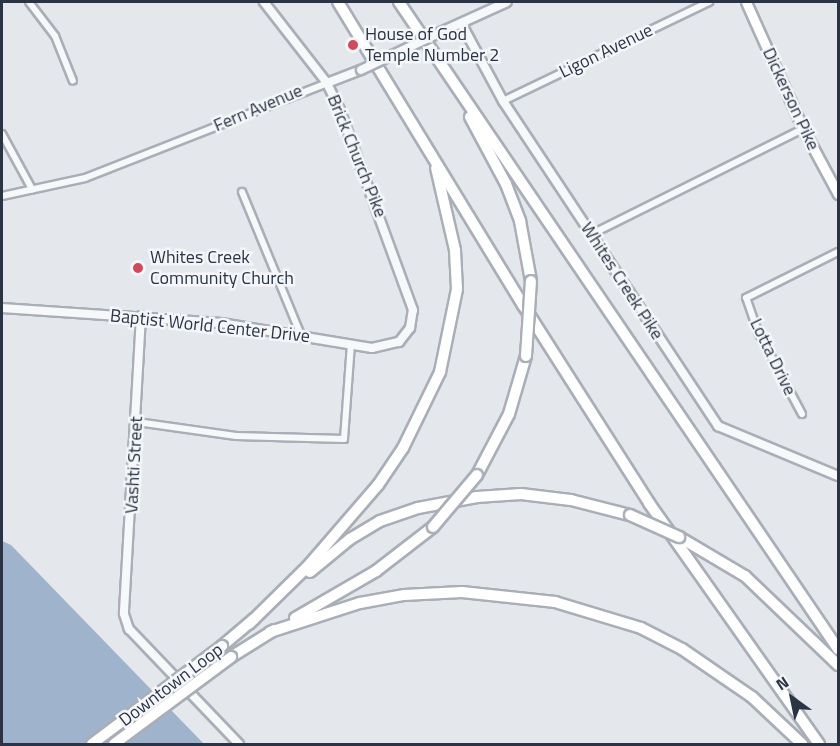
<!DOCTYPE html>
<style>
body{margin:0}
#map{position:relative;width:840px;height:746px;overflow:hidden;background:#e4e7ec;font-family:"Titillium Web",sans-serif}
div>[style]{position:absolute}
.water>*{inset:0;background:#9fb4cc}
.roads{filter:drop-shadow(2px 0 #a9aeb7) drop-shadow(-2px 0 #a9aeb7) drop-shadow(0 2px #a9aeb7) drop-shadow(0 -2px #a9aeb7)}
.minor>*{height:6px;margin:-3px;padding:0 3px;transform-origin:3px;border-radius:3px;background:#f7f8fa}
.tertiary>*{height:8px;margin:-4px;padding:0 4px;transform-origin:4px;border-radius:4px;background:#f7f8fa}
.primary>*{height:9px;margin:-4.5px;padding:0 4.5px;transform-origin:4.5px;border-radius:4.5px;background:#fff}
.motorway>*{height:10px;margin:-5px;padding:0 5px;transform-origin:5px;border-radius:5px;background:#fff}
.bridges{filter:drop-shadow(2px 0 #a9aeb7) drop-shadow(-2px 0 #a9aeb7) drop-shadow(0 2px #a9aeb7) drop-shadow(0 -2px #a9aeb7)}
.tertiary-bridge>*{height:8px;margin:-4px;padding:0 4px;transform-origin:4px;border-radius:4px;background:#f7f8fa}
.motorway-bridge>*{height:10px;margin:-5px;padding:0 5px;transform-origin:5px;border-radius:5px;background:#fff}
.dots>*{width:16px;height:16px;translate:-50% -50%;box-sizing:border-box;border:3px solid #f4f6f9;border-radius:50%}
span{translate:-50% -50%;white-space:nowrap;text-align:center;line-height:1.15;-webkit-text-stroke:5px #f4f6f9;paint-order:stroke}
.poi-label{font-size:18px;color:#2b3445}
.left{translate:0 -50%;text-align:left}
.street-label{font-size:18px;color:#2b3445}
.frame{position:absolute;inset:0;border:3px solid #2b3445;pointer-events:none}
.north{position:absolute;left:762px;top:668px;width:60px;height:60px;-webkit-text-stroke:4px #f4f6f9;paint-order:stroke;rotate:327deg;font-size:16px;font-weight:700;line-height:24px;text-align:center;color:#2b3445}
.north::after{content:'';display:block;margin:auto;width:21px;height:27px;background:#2b3445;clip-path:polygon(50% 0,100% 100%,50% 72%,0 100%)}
</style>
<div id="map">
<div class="water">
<div style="clip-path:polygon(2px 541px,11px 545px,204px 744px,2px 744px)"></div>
</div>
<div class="roads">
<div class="minor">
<div style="left:29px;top:2px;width:43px;rotate:52.6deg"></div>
<div style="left:55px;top:36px;width:48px;rotate:68.2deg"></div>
<div style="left:503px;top:101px;width:229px;rotate:-25.7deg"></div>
<div style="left:2px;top:134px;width:63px;rotate:61.4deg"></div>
<div style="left:242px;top:192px;width:155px;rotate:67.6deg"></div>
<div style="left:2px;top:196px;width:85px;rotate:-12.2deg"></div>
<div style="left:85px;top:178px;width:260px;rotate:-21.4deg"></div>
<div style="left:592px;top:234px;width:236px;rotate:-26.5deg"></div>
<div style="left:802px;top:414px;width:93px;rotate:-118.2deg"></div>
<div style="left:758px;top:332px;width:36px;rotate:-109deg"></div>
<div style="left:746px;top:298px;width:103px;rotate:-26.6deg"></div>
<div style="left:137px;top:422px;width:100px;rotate:8deg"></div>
<div style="left:236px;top:436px;width:108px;rotate:1.6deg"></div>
<div style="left:344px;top:439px;width:95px;rotate:-85.8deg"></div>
</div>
<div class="tertiary">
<div style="left:461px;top:23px;width:89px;rotate:61.7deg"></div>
<div style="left:503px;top:101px;width:390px;rotate:56.5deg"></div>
<div style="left:718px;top:426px;width:130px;rotate:22.6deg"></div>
<div style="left:441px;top:32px;width:72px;rotate:-24.4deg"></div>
<div style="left:327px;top:83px;width:36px;rotate:-21deg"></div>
<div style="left:2px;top:308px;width:220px;rotate:3.9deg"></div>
<div style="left:221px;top:323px;width:153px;rotate:9.4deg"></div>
<div style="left:372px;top:348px;width:28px;rotate:-13deg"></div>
<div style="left:399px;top:342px;width:18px;rotate:-52deg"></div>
<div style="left:410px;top:328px;width:18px;rotate:-81deg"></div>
<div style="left:413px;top:310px;width:213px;rotate:-110.1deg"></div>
<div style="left:340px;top:110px;width:30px;rotate:-116deg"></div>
<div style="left:327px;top:83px;width:103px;rotate:-127.9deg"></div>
<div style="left:141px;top:316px;width:298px;rotate:93.3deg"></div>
<div style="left:124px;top:614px;width:16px;rotate:72deg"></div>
<div style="left:129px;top:629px;width:159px;rotate:46.3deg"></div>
</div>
<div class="primary">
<div style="left:746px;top:2px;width:139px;rotate:65.8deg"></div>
<div style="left:803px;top:129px;width:74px;rotate:61.7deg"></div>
</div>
<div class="motorway">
<div style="left:338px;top:2px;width:355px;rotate:58.6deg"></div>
<div style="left:523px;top:305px;width:235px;rotate:57.5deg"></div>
<div style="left:649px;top:503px;width:295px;rotate:54.8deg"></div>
<div style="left:399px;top:2px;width:782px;rotate:55.84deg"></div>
<div style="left:470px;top:117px;width:76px;rotate:61.8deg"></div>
<div style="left:506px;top:184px;width:40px;rotate:69deg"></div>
<div style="left:520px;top:221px;width:61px;rotate:79.6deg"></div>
<div style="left:477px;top:475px;width:69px;rotate:-62.3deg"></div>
<div style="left:509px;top:414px;width:60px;rotate:-73.7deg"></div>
<div style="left:679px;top:537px;width:77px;rotate:30.6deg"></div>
<div style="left:745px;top:576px;width:129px;rotate:43.7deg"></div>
<div style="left:310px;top:572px;width:52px;rotate:-39.5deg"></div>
<div style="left:350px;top:539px;width:35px;rotate:-31deg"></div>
<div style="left:380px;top:521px;width:40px;rotate:-18.9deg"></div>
<div style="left:418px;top:508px;width:60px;rotate:-10.6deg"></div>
<div style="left:477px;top:497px;width:44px;rotate:-3.9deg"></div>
<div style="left:521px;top:494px;width:50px;rotate:6.8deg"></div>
<div style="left:571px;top:500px;width:61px;rotate:14.3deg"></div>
<div style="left:295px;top:618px;width:94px;rotate:-30.1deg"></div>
<div style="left:376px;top:571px;width:72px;rotate:-37.7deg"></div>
<div style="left:249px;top:624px;width:83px;rotate:-44.5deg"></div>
<div style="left:308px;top:566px;width:107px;rotate:-49.2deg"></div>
<div style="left:378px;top:485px;width:45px;rotate:-56deg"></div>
<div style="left:403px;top:448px;width:85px;rotate:-64deg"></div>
<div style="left:440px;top:372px;width:85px;rotate:-78.4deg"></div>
<div style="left:457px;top:289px;width:39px;rotate:-93deg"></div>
<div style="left:455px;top:250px;width:84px;rotate:-103deg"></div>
<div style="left:270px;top:632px;width:95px;rotate:-17.9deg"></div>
<div style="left:360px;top:603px;width:45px;rotate:-10.3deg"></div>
<div style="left:404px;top:595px;width:58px;rotate:-3deg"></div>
<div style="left:462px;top:592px;width:94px;rotate:6.1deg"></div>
<div style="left:555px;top:602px;width:90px;rotate:16.8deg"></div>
<div style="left:641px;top:628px;width:46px;rotate:27.1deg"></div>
<div style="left:682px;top:649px;width:85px;rotate:34.4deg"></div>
<div style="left:752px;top:697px;width:69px;rotate:43.2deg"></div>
<div style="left:222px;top:646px;width:42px;rotate:-40.2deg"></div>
<div style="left:231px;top:657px;width:51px;rotate:-32.1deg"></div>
</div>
</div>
<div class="bridges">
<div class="tertiary-bridge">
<div style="left:361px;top:70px;width:89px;rotate:-25.4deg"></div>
</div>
<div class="motorway-bridge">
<div style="left:526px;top:356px;width:75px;rotate:-86.2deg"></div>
<div style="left:630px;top:515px;width:54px;rotate:24.2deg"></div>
<div style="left:433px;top:527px;width:68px;rotate:-49.8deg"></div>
<div style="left:92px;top:744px;width:163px;rotate:-37deg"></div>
<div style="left:114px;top:744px;width:146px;rotate:-36.6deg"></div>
</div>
</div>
<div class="dots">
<div style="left:353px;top:45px;background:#d1495b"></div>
<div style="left:138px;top:268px;background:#d1495b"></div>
</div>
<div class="poi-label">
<span class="left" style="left:365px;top:45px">House of God<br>Temple Number 2</span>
<span class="left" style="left:150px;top:268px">Whites Creek<br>Community Church</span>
</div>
<div class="street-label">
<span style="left:606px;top:51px;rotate:-26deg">Ligon Avenue</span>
<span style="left:791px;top:99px;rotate:65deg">Dickerson Pike</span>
<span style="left:258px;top:108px;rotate:-23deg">Fern Avenue</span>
<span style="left:357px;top:156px;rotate:68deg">Brick Church Pike</span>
<span style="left:622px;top:281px;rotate:57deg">Whites Creek Pike</span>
<span style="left:210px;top:326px;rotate:6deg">Baptist World Center Drive</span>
<span style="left:773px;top:357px;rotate:64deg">Lotta Drive</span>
<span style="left:134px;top:465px;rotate:-87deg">Vashti Street</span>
<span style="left:171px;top:685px;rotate:-37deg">Downtown Loop</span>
</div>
<div class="frame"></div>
<div class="north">N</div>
</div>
